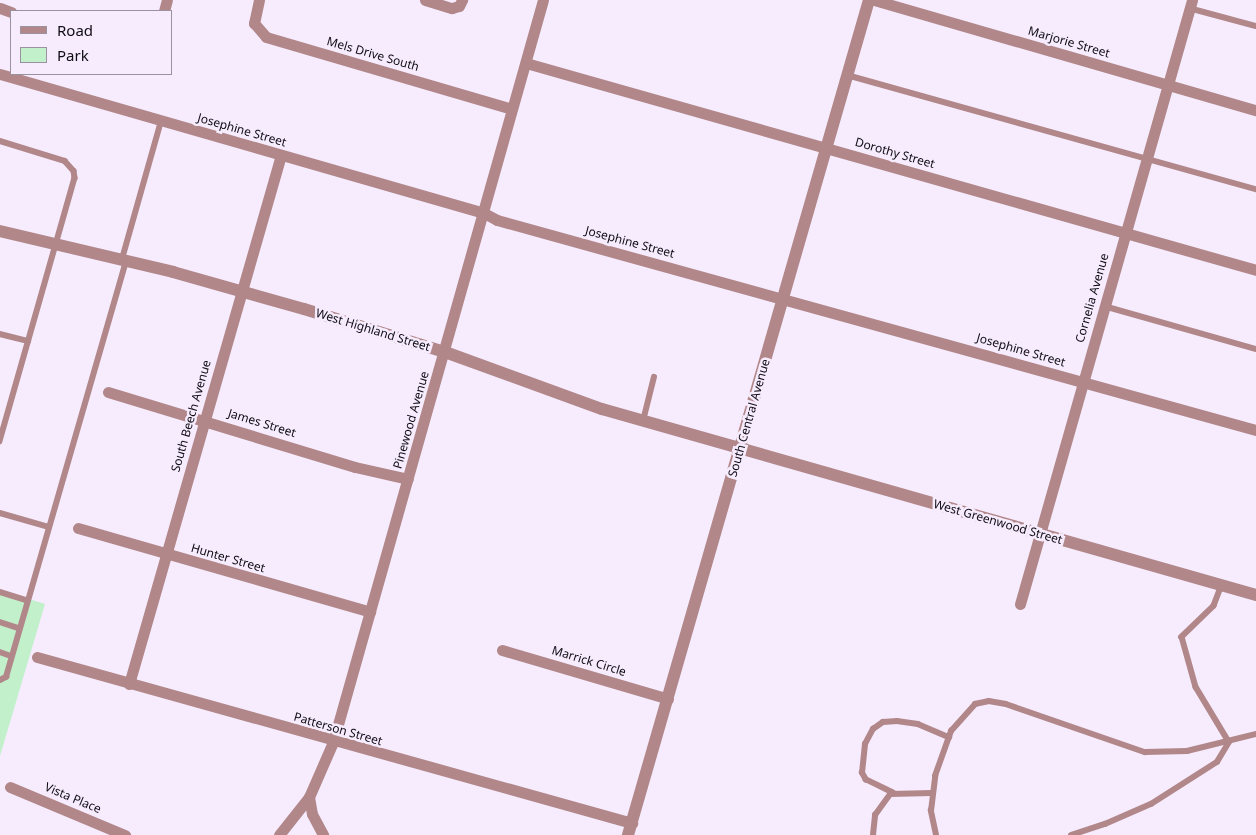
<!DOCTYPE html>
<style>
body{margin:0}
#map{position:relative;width:1256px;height:835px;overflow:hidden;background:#f6ecfe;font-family:"Noto Sans",sans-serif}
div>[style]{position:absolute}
.green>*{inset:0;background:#c1f0cb}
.service>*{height:5.5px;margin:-2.75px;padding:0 2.75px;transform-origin:2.75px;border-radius:2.75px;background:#b1878a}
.minor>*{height:11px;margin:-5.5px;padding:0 5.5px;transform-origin:5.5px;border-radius:5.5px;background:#b1878a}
.tertiary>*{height:12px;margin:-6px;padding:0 6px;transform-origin:6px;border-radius:6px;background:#b1878a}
span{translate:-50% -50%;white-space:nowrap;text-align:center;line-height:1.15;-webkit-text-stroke:5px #f6ecfe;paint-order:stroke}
.street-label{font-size:12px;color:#100c13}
.legend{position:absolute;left:10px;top:10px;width:162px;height:65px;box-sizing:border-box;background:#f6ecfe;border:1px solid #9a92a0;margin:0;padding:6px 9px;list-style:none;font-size:15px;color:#100c13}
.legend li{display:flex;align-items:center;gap:10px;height:25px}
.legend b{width:25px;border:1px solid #9a92a0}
</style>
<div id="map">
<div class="green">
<div style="clip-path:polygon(0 590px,45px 604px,0 756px)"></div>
</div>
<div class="service">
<div style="left:1189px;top:8px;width:69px;rotate:15deg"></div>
<div style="left:847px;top:75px;width:425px;rotate:15.6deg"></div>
<div style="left:0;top:141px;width:68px;rotate:17.1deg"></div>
<div style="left:65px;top:161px;width:13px;rotate:48deg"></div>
<div style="left:74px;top:171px;width:7px;rotate:82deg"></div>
<div style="left:75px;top:178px;width:274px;rotate:105.9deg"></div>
<div style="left:122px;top:259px;width:143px;rotate:-74.2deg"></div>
<div style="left:1104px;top:306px;width:158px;rotate:15.8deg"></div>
<div style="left:0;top:334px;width:29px;rotate:14deg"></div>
<div style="left:643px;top:421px;width:45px;rotate:-76deg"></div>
<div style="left:0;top:513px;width:51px;rotate:15.9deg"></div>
<div style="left:1222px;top:585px;width:22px;rotate:111deg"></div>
<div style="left:1214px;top:606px;width:45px;rotate:135.9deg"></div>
<div style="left:1182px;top:637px;width:52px;rotate:74.4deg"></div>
<div style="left:1196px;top:687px;width:64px;rotate:59deg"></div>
<div style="left:0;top:592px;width:28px;rotate:17deg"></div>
<div style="left:0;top:622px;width:20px;rotate:18deg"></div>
<div style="left:0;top:652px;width:12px;rotate:20deg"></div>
<div style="left:0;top:680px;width:7px;rotate:-27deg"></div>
<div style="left:6px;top:677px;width:434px;rotate:-73.9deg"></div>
<div style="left:893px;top:793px;width:30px;rotate:-154deg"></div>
<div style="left:866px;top:780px;width:8px;rotate:-120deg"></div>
<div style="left:862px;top:773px;width:29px;rotate:-84deg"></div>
<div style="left:865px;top:744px;width:17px;rotate:-62deg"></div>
<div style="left:873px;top:729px;width:12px;rotate:-35deg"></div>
<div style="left:883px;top:722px;width:14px;rotate:-4deg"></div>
<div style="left:897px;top:721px;width:21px;rotate:8deg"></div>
<div style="left:918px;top:724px;width:34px;rotate:23deg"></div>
<div style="left:873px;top:835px;width:20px;rotate:-84deg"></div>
<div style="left:875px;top:815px;width:26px;rotate:-54deg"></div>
<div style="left:890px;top:794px;width:42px;rotate:-1.4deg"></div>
<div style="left:936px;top:835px;width:25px;rotate:-102deg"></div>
<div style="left:931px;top:811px;width:35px;rotate:-83deg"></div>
<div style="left:935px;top:776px;width:48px;rotate:-70.4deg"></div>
<div style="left:951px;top:731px;width:36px;rotate:-48deg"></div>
<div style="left:975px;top:704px;width:14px;rotate:-12deg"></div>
<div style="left:989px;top:701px;width:17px;rotate:10deg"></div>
<div style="left:1006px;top:704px;width:147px;rotate:19.1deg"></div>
<div style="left:1145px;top:752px;width:42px;rotate:-1.4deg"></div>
<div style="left:1187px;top:751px;width:71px;rotate:-13.8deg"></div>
<div style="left:1071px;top:835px;width:36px;rotate:-18deg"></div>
<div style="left:1105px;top:824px;width:50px;rotate:-23.5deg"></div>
<div style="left:1151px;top:804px;width:78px;rotate:-32.5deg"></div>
<div style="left:1217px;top:762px;width:23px;rotate:-59deg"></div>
</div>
<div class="minor">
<div style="left:259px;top:0;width:24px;rotate:102deg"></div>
<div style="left:254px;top:23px;width:18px;rotate:49deg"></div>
<div style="left:266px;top:37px;width:256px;rotate:16.3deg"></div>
<div style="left:425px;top:0;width:28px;rotate:17deg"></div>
<div style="left:452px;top:8px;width:7px;rotate:-16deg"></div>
<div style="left:459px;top:6px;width:7px;rotate:-63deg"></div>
<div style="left:874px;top:0;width:398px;rotate:16.1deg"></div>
<div style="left:0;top:8px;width:12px;rotate:20deg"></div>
<div style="left:164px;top:11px;width:11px;rotate:-75deg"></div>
<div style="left:526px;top:63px;width:759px;rotate:15.83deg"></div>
<div style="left:0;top:74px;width:504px;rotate:16.02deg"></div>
<div style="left:484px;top:213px;width:15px;rotate:28deg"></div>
<div style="left:497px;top:220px;width:788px;rotate:15.47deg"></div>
<div style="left:108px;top:392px;width:258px;rotate:16.9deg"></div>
<div style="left:355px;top:467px;width:54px;rotate:12.8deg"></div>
<div style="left:78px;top:528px;width:304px;rotate:16deg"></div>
<div style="left:1020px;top:604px;width:628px;rotate:-74.1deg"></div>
<div style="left:502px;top:650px;width:173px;rotate:16.4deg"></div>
<div style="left:37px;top:657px;width:618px;rotate:15.59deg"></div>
<div style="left:129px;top:684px;width:550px;rotate:-73.97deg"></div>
<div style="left:10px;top:787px;width:125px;rotate:22.7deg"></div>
<div style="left:309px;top:797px;width:17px;rotate:80deg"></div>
<div style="left:312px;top:814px;width:24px;rotate:62deg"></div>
<div style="left:279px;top:835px;width:48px;rotate:-51.7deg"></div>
<div style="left:309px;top:797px;width:60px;rotate:-66.4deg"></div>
<div style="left:333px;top:742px;width:771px;rotate:-74.2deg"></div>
</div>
<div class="tertiary">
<div style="left:0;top:231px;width:178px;rotate:13.3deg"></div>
<div style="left:173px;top:272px;width:136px;rotate:15.8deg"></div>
<div style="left:304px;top:309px;width:147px;rotate:17deg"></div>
<div style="left:445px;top:352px;width:167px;rotate:20deg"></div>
<div style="left:602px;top:409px;width:680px;rotate:15.88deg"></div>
<div style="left:628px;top:835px;width:869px;rotate:-73.9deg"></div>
</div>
<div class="street-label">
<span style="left:1069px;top:42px;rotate:16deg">Marjorie Street</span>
<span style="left:373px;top:54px;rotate:16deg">Mels Drive South</span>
<span style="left:242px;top:130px;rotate:16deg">Josephine Street</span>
<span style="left:895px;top:153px;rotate:16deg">Dorothy Street</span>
<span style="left:630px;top:242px;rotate:15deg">Josephine Street</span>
<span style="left:1092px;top:298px;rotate:-74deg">Cornelia Avenue</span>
<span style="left:373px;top:330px;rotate:17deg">West Highland Street</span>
<span style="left:1021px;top:350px;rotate:16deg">Josephine Street</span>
<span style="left:191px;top:416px;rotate:-74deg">South Beech Avenue</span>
<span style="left:749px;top:418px;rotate:-74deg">South Central Avenue</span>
<span style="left:411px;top:420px;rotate:-74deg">Pinewood Avenue</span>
<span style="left:262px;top:423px;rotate:17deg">James Street</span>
<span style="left:998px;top:522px;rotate:16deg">West Greenwood Street</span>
<span style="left:228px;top:558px;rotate:16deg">Hunter Street</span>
<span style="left:589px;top:661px;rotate:17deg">Marrick Circle</span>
<span style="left:338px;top:729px;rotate:16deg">Patterson Street</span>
<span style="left:73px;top:798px;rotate:23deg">Vista Place</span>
</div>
<ul class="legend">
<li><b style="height:6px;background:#b1878a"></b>Road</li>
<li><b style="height:14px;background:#c1f0cb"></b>Park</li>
</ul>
</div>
